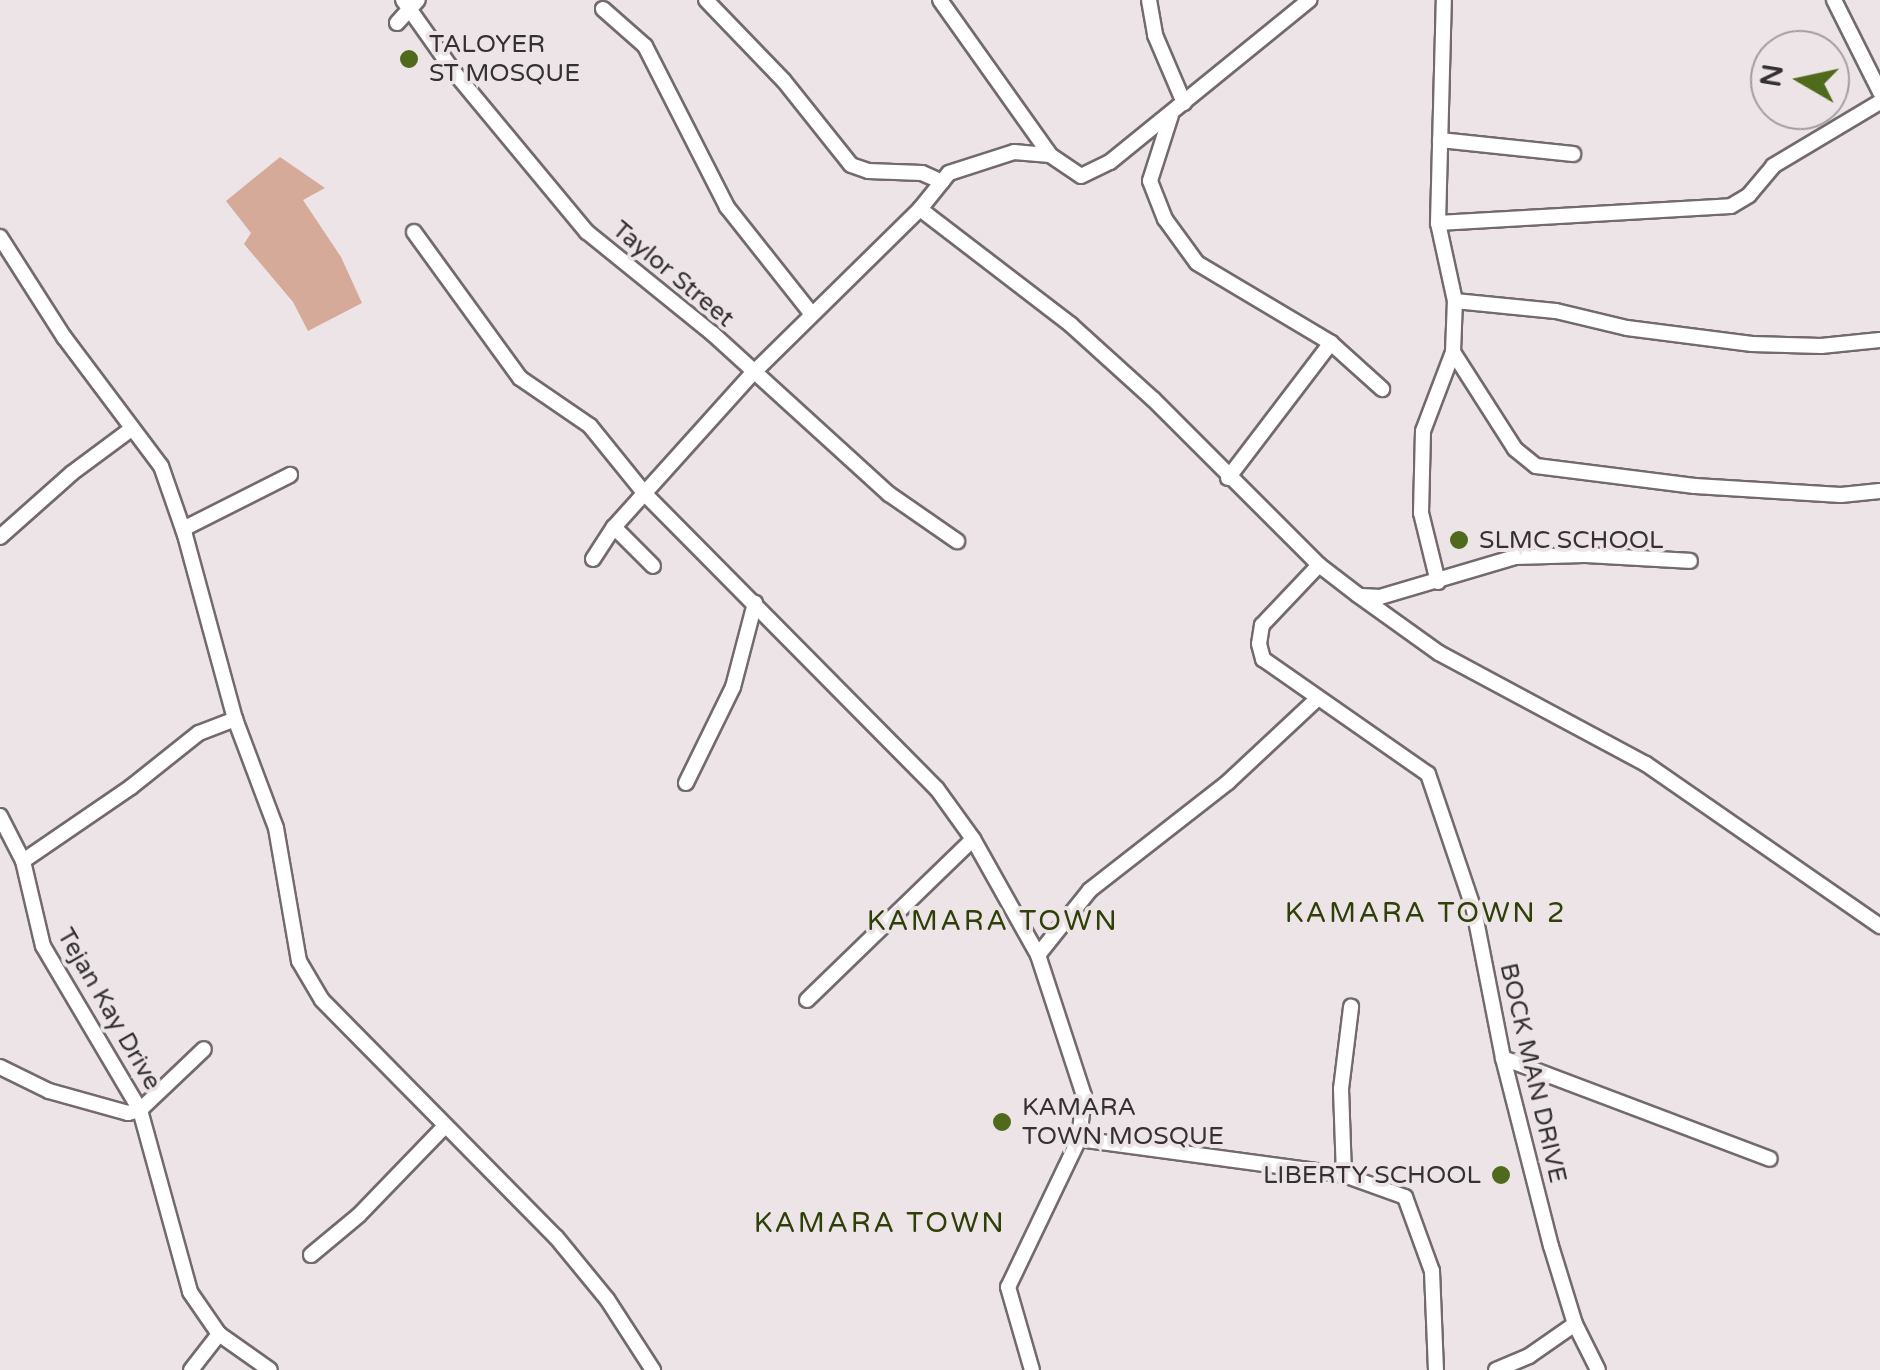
<!DOCTYPE html>
<style>
body{margin:0}
#map{position:relative;width:1880px;height:1370px;overflow:hidden;background:#ede4e8;font-family:"Varela Round",sans-serif}
div>[style]{position:absolute}
.forest>*{inset:0;background:#d6aa98}
.roads{filter:drop-shadow(2px 0 #726a6d) drop-shadow(-2px 0 #726a6d) drop-shadow(0 2px #726a6d) drop-shadow(0 -2px #726a6d)}
.street>*{height:14px;margin:-7px;padding:0 7px;transform-origin:7px;border-radius:7px;background:#fff}
.dots>*{width:28px;height:28px;translate:-50% -50%;box-sizing:border-box;border:5px solid #ede4e8;border-radius:50%}
span{translate:-50% -50%;white-space:nowrap;text-align:center;line-height:1.15;-webkit-text-stroke:8px #ede4e8;paint-order:stroke}
.poi-label{font-size:25px;color:#353133}
.left{translate:0 -50%;text-align:left}
.right{translate:-100% -50%;text-align:right}
.street-label{font-size:25px;color:#353133}
.neighbourhood-label{font-size:28px;color:#2e3f08;letter-spacing:2.5px}
.north{position:absolute;left:1750px;top:30px;width:100px;height:100px;box-sizing:border-box;background:#ede4e8;border:2px solid #a39ca0;border-radius:50%;rotate:279deg;font-size:28px;font-weight:700;line-height:40px;text-align:center;color:#353133}
.north::after{content:'';display:block;margin:auto;width:35px;height:45px;background:#506a1c;clip-path:polygon(50% 0,100% 100%,50% 72%,0 100%)}
</style>
<div id="map">
<div class="forest">
<div style="clip-path:polygon(280px 157px,325px 188px,303px 200px,341px 257px,362px 303px,308px 331px,293px 302px,244px 244px,251px 233px,226px 201px)"></div>
</div>
<div class="roads">
<div class="street">
<div style="left:403px;top:0;width:88px;rotate:54.7deg"></div>
<div style="left:454px;top:72px;width:208px;rotate:50.3deg"></div>
<div style="left:587px;top:232px;width:162px;rotate:39deg"></div>
<div style="left:713px;top:334px;width:238px;rotate:42.3deg"></div>
<div style="left:889px;top:494px;width:83px;rotate:34.7deg"></div>
<div style="left:706px;top:0;width:112px;rotate:46.1deg"></div>
<div style="left:784px;top:81px;width:107px;rotate:51.4deg"></div>
<div style="left:851px;top:165px;width:18px;rotate:19deg"></div>
<div style="left:868px;top:171px;width:54px;rotate:2.1deg"></div>
<div style="left:922px;top:173px;width:22px;rotate:24deg"></div>
<div style="left:940px;top:0;width:190px;rotate:54.6deg"></div>
<div style="left:1050px;top:155px;width:37px;rotate:34deg"></div>
<div style="left:1081px;top:176px;width:32px;rotate:-26deg"></div>
<div style="left:1110px;top:162px;width:257px;rotate:-39.1deg"></div>
<div style="left:1149px;top:0;width:36px;rotate:80deg"></div>
<div style="left:1155px;top:35px;width:74px;rotate:66.9deg"></div>
<div style="left:1834px;top:0;width:103px;rotate:63.4deg"></div>
<div style="left:603px;top:9px;width:56px;rotate:41.4deg"></div>
<div style="left:645px;top:46px;width:181px;rotate:63deg"></div>
<div style="left:727px;top:207px;width:135px;rotate:51.6deg"></div>
<div style="left:397px;top:23px;width:31px;rotate:-48deg"></div>
<div style="left:1171px;top:115px;width:69px;rotate:107.7deg"></div>
<div style="left:1150px;top:181px;width:41px;rotate:68.5deg"></div>
<div style="left:1165px;top:219px;width:54px;rotate:54deg"></div>
<div style="left:1197px;top:263px;width:156px;rotate:30.8deg"></div>
<div style="left:1331px;top:343px;width:69px;rotate:42deg"></div>
<div style="left:1440px;top:140px;width:134px;rotate:6deg"></div>
<div style="left:920px;top:209px;width:190px;rotate:37.5deg"></div>
<div style="left:1071px;top:325px;width:110px;rotate:42.1deg"></div>
<div style="left:1153px;top:399px;width:235px;rotate:45deg"></div>
<div style="left:1319px;top:565px;width:49px;rotate:37.6deg"></div>
<div style="left:1358px;top:595px;width:100px;rotate:35.6deg"></div>
<div style="left:1439px;top:653px;width:235px;rotate:28.2deg"></div>
<div style="left:1646px;top:764px;width:285px;rotate:34.7deg"></div>
<div style="left:1438px;top:223px;width:293px;rotate:-3.3deg"></div>
<div style="left:1731px;top:206px;width:21px;rotate:-31deg"></div>
<div style="left:1749px;top:195px;width:38px;rotate:-50deg"></div>
<div style="left:1773px;top:166px;width:125px;rotate:-30.9deg"></div>
<div style="left:414px;top:232px;width:180px;rotate:54deg"></div>
<div style="left:520px;top:378px;width:85px;rotate:34.4deg"></div>
<div style="left:590px;top:426px;width:87px;rotate:51deg"></div>
<div style="left:645px;top:494px;width:415px;rotate:45.3deg"></div>
<div style="left:937px;top:789px;width:62px;rotate:54.2deg"></div>
<div style="left:973px;top:839px;width:133px;rotate:60.7deg"></div>
<div style="left:1038px;top:955px;width:148px;rotate:71.9deg"></div>
<div style="left:1084px;top:1096px;width:43px;rotate:96.6deg"></div>
<div style="left:1079px;top:1139px;width:164px;rotate:115.6deg"></div>
<div style="left:1008px;top:1287px;width:86px;rotate:73.9deg"></div>
<div style="left:0;top:237px;width:119px;rotate:57.4deg"></div>
<div style="left:64px;top:337px;width:161px;rotate:53.1deg"></div>
<div style="left:161px;top:466px;width:73px;rotate:70.8deg"></div>
<div style="left:185px;top:535px;width:191px;rotate:74.8deg"></div>
<div style="left:235px;top:719px;width:116px;rotate:69.4deg"></div>
<div style="left:276px;top:828px;width:135px;rotate:80.2deg"></div>
<div style="left:299px;top:961px;width:45px;rotate:59.5deg"></div>
<div style="left:322px;top:1000px;width:333px;rotate:45.4deg"></div>
<div style="left:556px;top:1237px;width:80px;rotate:50.6deg"></div>
<div style="left:607px;top:1299px;width:85px;rotate:57.1deg"></div>
<div style="left:1455px;top:301px;width:101px;rotate:5.7deg"></div>
<div style="left:1556px;top:311px;width:73px;rotate:13.5deg"></div>
<div style="left:1627px;top:328px;width:126px;rotate:7.3deg"></div>
<div style="left:1752px;top:344px;width:69px;rotate:1.7deg"></div>
<div style="left:1821px;top:346px;width:59px;rotate:-5.8deg"></div>
<div style="left:1453px;top:352px;width:115px;rotate:57.4deg"></div>
<div style="left:1515px;top:449px;width:27px;rotate:39deg"></div>
<div style="left:1536px;top:466px;width:160px;rotate:7.2deg"></div>
<div style="left:1695px;top:486px;width:146px;rotate:3.5deg"></div>
<div style="left:1841px;top:495px;width:39px;rotate:-6deg"></div>
<div style="left:1228px;top:478px;width:170px;rotate:-52.7deg"></div>
<div style="left:614px;top:527px;width:55px;rotate:45deg"></div>
<div style="left:183px;top:529px;width:120px;rotate:-26.8deg"></div>
<div style="left:0;top:537px;width:96px;rotate:-41.6deg"></div>
<div style="left:72px;top:473px;width:72px;rotate:-36.6deg"></div>
<div style="left:593px;top:559px;width:38px;rotate:-57deg"></div>
<div style="left:614px;top:527px;width:206px;rotate:-48deg"></div>
<div style="left:752px;top:374px;width:235px;rotate:-44.5deg"></div>
<div style="left:920px;top:209px;width:46px;rotate:-51.1deg"></div>
<div style="left:949px;top:173px;width:68px;rotate:-17.9deg"></div>
<div style="left:1014px;top:152px;width:36px;rotate:5deg"></div>
<div style="left:1319px;top:565px;width:83px;rotate:133.5deg"></div>
<div style="left:1262px;top:625px;width:19px;rotate:99deg"></div>
<div style="left:1259px;top:644px;width:16px;rotate:75deg"></div>
<div style="left:1263px;top:659px;width:201px;rotate:34.9deg"></div>
<div style="left:1428px;top:774px;width:144px;rotate:71.3deg"></div>
<div style="left:1474px;top:910px;width:151px;rotate:78.9deg"></div>
<div style="left:1503px;top:1058px;width:194px;rotate:75.7deg"></div>
<div style="left:1551px;top:1246px;width:82px;rotate:72.9deg"></div>
<div style="left:1575px;top:1324px;width:51px;rotate:63.4deg"></div>
<div style="left:1438px;top:582px;width:71px;rotate:-103.8deg"></div>
<div style="left:1421px;top:513px;width:82px;rotate:-88.6deg"></div>
<div style="left:1423px;top:431px;width:85px;rotate:-69.2deg"></div>
<div style="left:1453px;top:352px;width:51px;rotate:-87.8deg"></div>
<div style="left:1455px;top:301px;width:80px;rotate:-102.3deg"></div>
<div style="left:1438px;top:223px;width:223px;rotate:-88.5deg"></div>
<div style="left:1362px;top:596px;width:18px;rotate:3deg"></div>
<div style="left:1380px;top:597px;width:141px;rotate:-16.5deg"></div>
<div style="left:1515px;top:557px;width:69px;rotate:-1.7deg"></div>
<div style="left:1584px;top:555px;width:106px;rotate:3.2deg"></div>
<div style="left:686px;top:783px;width:107px;rotate:-63.9deg"></div>
<div style="left:733px;top:687px;width:87px;rotate:-75.3deg"></div>
<div style="left:0;top:816px;width:51px;rotate:62.9deg"></div>
<div style="left:23px;top:861px;width:87px;rotate:76.8deg"></div>
<div style="left:43px;top:946px;width:191px;rotate:59.4deg"></div>
<div style="left:140px;top:1110px;width:189px;rotate:74.6deg"></div>
<div style="left:190px;top:1292px;width:51px;rotate:55.4deg"></div>
<div style="left:219px;top:1334px;width:62px;rotate:35.2deg"></div>
<div style="left:23px;top:861px;width:131px;rotate:-34.4deg"></div>
<div style="left:131px;top:787px;width:87px;rotate:-38.5deg"></div>
<div style="left:199px;top:733px;width:39px;rotate:-21deg"></div>
<div style="left:1038px;top:955px;width:83px;rotate:-51.3deg"></div>
<div style="left:1090px;top:890px;width:175px;rotate:-38deg"></div>
<div style="left:1228px;top:782px;width:120px;rotate:-43deg"></div>
<div style="left:807px;top:1000px;width:231px;rotate:-44.1deg"></div>
<div style="left:1503px;top:1058px;width:285px;rotate:20.7deg"></div>
<div style="left:0;top:1067px;width:55px;rotate:26.1deg"></div>
<div style="left:49px;top:1091px;width:82px;rotate:15.6deg"></div>
<div style="left:128px;top:1113px;width:12px;rotate:-14deg"></div>
<div style="left:140px;top:1110px;width:88px;rotate:-43.6deg"></div>
<div style="left:1079px;top:1139px;width:267px;rotate:7.7deg"></div>
<div style="left:1344px;top:1175px;width:65px;rotate:19.8deg"></div>
<div style="left:1405px;top:1197px;width:79px;rotate:70deg"></div>
<div style="left:1432px;top:1271px;width:99px;rotate:87.7deg"></div>
<div style="left:1344px;top:1175px;width:86px;rotate:-92deg"></div>
<div style="left:1341px;top:1089px;width:83px;rotate:-83deg"></div>
<div style="left:311px;top:1255px;width:62px;rotate:-39.8deg"></div>
<div style="left:359px;top:1215px;width:124px;rotate:-46deg"></div>
<div style="left:191px;top:1370px;width:46px;rotate:-52.1deg"></div>
<div style="left:1496px;top:1370px;width:36px;rotate:-23deg"></div>
<div style="left:1529px;top:1356px;width:56px;rotate:-34.8deg"></div>
</div>
</div>
<div class="dots">
<div style="left:409px;top:59px;background:#506a1c"></div>
<div style="left:1459px;top:540px;background:#506a1c"></div>
<div style="left:1002px;top:1122px;background:#506a1c"></div>
<div style="left:1501px;top:1175px;background:#506a1c"></div>
</div>
<div class="poi-label">
<span class="left" style="left:429px;top:59px">TALOYER<br>ST MOSQUE</span>
<span class="left" style="left:1479px;top:540px">SLMC SCHOOL</span>
<span class="left" style="left:1022px;top:1122px">KAMARA<br>TOWN MOSQUE</span>
<span class="right" style="left:1481px;top:1175px">LIBERTY SCHOOL</span>
</div>
<div class="street-label">
<span style="left:673px;top:274px;rotate:40deg">Taylor Street</span>
<span style="left:109px;top:1009px;rotate:60deg">Tejan Kay Drive</span>
<span style="left:1533px;top:1073px;rotate:77deg">BOCK MAN DRIVE</span>
</div>
<div class="neighbourhood-label">
<span style="left:1426px;top:913px">KAMARA TOWN 2</span>
<span style="left:993px;top:921px">KAMARA TOWN</span>
<span style="left:880px;top:1223px">KAMARA TOWN</span>
</div>
<div class="north">N</div>
</div>
